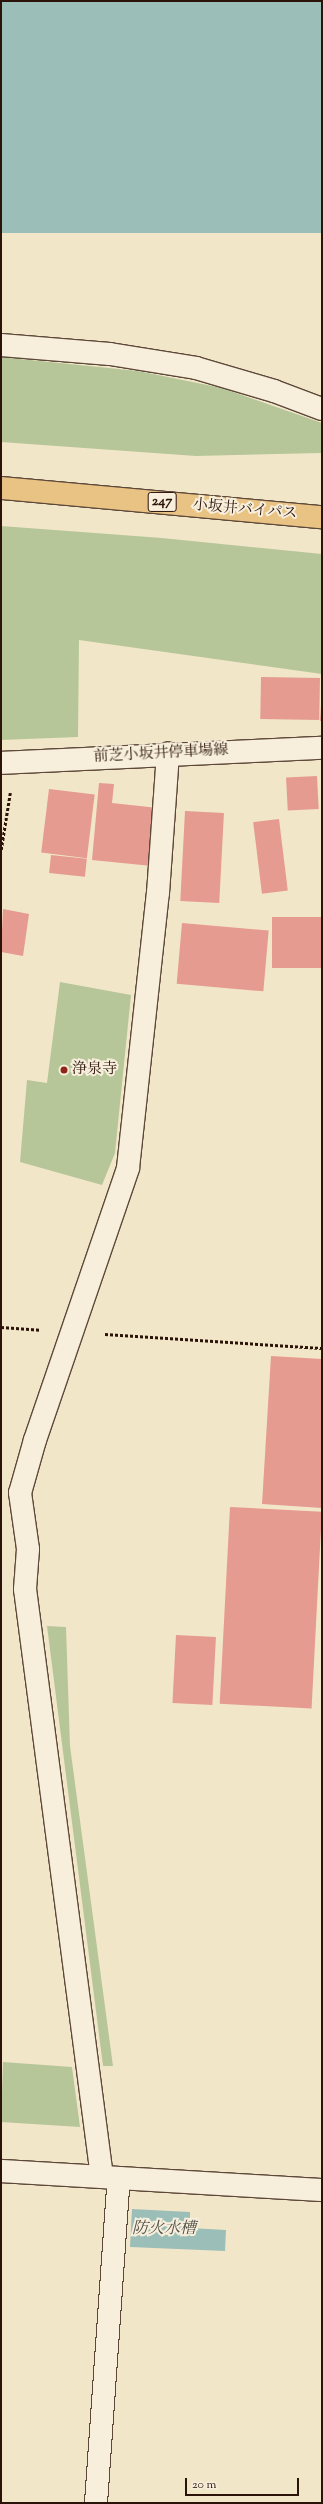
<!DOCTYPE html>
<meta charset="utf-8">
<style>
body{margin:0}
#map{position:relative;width:323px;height:2504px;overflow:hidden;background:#f2e6c9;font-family:"Sorts Mill Goudy","Noto Serif JP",serif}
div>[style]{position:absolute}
.green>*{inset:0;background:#b7c699}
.water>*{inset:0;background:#9bbfb8;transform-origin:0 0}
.building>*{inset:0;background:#e59b8f;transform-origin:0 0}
.path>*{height:2.5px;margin-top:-1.25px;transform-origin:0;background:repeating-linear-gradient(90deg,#2b1309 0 3px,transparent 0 5px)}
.roads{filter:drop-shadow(1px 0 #5d4839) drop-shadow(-1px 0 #5d4839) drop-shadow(0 1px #5d4839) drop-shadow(0 -1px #5d4839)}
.street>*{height:22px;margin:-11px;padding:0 11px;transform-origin:11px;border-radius:11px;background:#f7efdc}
.secondary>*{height:22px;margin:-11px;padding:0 11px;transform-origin:11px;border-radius:11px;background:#f7efdc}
.highway>*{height:22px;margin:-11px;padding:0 11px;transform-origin:11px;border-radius:11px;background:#e9c384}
.dots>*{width:11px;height:11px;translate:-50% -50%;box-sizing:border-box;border:2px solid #f7efdc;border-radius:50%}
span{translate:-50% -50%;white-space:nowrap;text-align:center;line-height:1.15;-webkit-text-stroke:4px #f7efdc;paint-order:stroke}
.shield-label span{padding:1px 3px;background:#f7efdc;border:1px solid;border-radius:3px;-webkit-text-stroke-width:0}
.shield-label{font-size:14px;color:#2b1309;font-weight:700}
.street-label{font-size:15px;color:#2b1309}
.poi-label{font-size:15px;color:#2b1309}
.left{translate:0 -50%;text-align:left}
.water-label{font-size:16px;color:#524f46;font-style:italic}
.frame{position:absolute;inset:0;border:2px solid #2b1309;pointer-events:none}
.scale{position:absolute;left:185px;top:2478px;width:114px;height:18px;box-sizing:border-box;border:2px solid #2b1309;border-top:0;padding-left:5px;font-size:12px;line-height:14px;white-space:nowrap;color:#2b1309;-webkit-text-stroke:3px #f7efdc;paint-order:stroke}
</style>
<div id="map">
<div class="green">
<div style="clip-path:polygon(1px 357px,138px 371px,222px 388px,322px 423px,322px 453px,196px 456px,1px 442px)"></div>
<div style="clip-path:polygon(1px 526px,162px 538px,322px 554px,322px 674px,79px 640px,78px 737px,1px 740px)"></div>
<div style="clip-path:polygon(60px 982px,131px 995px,115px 1153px,102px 1185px,20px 1162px,27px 1080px,47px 1083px)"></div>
<div style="clip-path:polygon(47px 1626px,66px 1627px,70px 1746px,113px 2066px,103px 2066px)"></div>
<div style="clip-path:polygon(3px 2062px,72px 2067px,80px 2127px,1px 2122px)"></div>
</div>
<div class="water">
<div style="left:1px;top:1px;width:321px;height:232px"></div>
<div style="clip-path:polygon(132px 2209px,190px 2212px,190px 2228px,226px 2230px,225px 2251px,130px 2247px)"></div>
</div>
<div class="building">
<div style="left:261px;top:677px;width:59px;height:42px;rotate:1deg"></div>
<div style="clip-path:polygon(321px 705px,322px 705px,322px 721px,320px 721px)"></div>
<div style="left:317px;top:776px;width:33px;height:31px;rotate:87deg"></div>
<div style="clip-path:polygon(99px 783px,114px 784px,112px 803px,158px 808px,152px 866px,92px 860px)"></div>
<div style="left:49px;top:789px;width:46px;height:64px;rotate:7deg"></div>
<div style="left:185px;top:811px;width:39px;height:90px;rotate:3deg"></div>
<div style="left:279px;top:819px;width:72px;height:26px;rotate:83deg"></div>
<div style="left:51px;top:855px;width:36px;height:18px;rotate:6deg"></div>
<div style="clip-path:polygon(3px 909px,29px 914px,23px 956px,1px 952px)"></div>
<div style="left:322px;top:917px;width:51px;height:50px;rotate:90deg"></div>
<div style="left:182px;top:923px;width:87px;height:61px;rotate:5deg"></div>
<div style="clip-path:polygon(271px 1356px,322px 1359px,322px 1508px,262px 1504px)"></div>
<div style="left:230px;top:1507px;width:92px;height:197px;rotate:3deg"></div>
<div style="left:176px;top:1635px;width:40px;height:68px;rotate:3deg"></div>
</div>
<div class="path">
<div style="left:1px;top:850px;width:58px;rotate:-81deg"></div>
<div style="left:1px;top:1327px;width:39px;rotate:4deg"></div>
<div style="left:105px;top:1334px;width:217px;rotate:3.7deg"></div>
</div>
<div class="roads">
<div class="street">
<div style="left:1px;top:345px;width:109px;rotate:4.7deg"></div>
<div style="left:110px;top:354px;width:87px;rotate:9.2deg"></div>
<div style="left:196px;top:368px;width:81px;rotate:16.4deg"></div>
<div style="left:274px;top:391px;width:51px;rotate:20.6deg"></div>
<div style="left:1px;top:2171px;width:322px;rotate:3.4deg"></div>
<div style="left:102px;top:2177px;width:593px;rotate:-97.46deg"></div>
<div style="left:25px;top:1589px;width:40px;rotate:-85.7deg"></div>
<div style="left:28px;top:1549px;width:57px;rotate:-98.1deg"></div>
<div style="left:20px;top:1493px;width:55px;rotate:-74.2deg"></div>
<div style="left:35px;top:1440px;width:287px;rotate:-71.1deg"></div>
<div style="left:128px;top:1168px;width:277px;rotate:-83.8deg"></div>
<div style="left:158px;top:893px;width:140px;rotate:-85.9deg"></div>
<div style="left:96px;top:2503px;width:326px;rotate:-86deg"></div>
</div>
<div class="secondary">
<div style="left:1px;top:763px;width:321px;rotate:-2.7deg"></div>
</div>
<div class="highway">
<div style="left:1px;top:488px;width:322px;rotate:5.2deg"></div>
</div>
</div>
<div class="dots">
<div style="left:64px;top:1070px;background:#8f2418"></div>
</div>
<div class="shield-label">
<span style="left:162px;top:502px">247</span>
</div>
<div class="street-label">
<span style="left:245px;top:510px;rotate:5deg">小坂井バイパス</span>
<span style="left:161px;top:754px;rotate:-3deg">前芝小坂井停車場線</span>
</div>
<div class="poi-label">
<span class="left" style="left:72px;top:1070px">浄泉寺</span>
</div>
<div class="water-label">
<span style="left:164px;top:2230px">防火水槽</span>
</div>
<div class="frame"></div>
<div class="scale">20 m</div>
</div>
